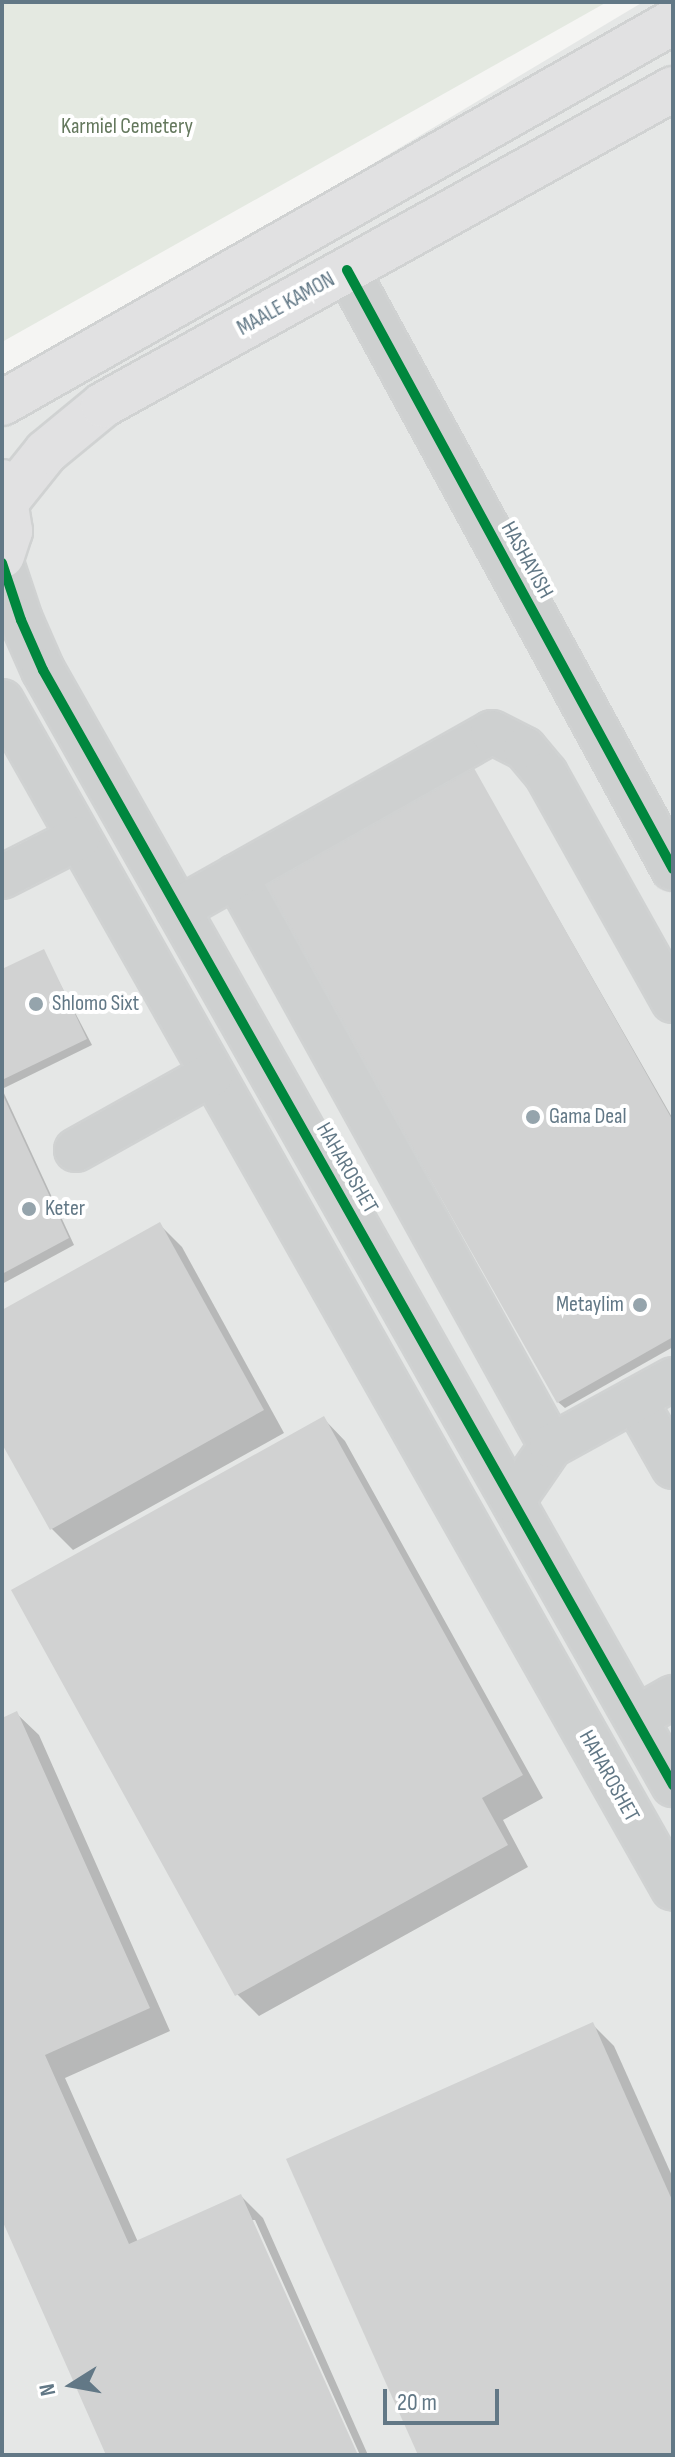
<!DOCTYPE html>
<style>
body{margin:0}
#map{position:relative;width:675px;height:2457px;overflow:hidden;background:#f5f5f3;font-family:"Sofia Sans Condensed",sans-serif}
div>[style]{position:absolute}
.built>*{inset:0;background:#e5e7e6}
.green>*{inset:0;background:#e4e9e1}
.shadow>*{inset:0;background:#0003}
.building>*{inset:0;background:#d1d2d2}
.roads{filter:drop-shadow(2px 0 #d0d2d2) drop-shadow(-2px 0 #d0d2d2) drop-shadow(0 2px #d0d2d2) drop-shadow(0 -2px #d0d2d2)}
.minor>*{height:42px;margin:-21px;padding:0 21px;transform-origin:21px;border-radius:21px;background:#ced0d0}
.major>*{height:44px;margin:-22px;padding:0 22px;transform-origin:22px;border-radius:22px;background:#e1e1e2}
.cycleway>*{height:10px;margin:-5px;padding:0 5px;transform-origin:5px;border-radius:5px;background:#00873e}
.dots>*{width:22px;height:22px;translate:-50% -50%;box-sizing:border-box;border:4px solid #fff;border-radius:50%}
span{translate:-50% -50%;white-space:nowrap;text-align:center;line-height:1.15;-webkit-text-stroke:8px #fff;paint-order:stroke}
.park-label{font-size:22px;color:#64785d}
.street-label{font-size:22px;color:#627886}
.poi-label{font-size:22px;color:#627886}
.left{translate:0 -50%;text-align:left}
.right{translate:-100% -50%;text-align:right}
.frame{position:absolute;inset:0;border:4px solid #627886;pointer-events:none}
.north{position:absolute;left:32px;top:2345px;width:80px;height:80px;-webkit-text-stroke:6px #fff;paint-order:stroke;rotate:259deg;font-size:22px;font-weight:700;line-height:32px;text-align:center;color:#627886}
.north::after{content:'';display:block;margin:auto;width:28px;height:36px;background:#627886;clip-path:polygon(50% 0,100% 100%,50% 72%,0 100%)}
.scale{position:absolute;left:383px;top:2389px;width:116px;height:36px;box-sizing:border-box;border:4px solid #627886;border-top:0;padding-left:10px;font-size:24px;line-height:28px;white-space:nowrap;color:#627886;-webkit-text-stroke:6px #fff;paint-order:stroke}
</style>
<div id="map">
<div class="built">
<div style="clip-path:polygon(643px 2px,673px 2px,673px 2455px,2px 2455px,2px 386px)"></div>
</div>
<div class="green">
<div style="clip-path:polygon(2px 2px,607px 2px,2px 342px)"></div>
</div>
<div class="shadow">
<div style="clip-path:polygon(470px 764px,673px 1119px,673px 1347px,565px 1408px,558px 1402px)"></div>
<div style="clip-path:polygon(43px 951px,92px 1045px,2px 1089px,2px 971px)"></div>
<div style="clip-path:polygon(2px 1089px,74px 1245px,2px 1284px)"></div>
<div style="clip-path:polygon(160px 1225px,182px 1247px,284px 1433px,73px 1550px,51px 1528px,2px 1440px,2px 1312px)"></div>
<div style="clip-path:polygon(324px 1419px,345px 1441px,543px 1798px,503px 1820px,528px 1867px,259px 2016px,237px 1994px)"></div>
<div style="clip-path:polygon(17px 1714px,39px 1735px,170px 2031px,65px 2078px,138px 2242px,241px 2196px,263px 2218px,368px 2455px,360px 2455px,255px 2220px,250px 2220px,355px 2455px,109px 2455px,2px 2216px,2px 1720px)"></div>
<div style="clip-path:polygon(592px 2024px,614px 2046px,673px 2178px,673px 2455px,420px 2455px)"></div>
</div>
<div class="building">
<div style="clip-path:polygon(470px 761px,673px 1121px,673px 1337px,557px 1403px,261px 880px)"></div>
<div style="clip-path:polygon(44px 949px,87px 1039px,2px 1080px,2px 969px)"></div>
<div style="clip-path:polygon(2px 1093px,69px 1238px,2px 1274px)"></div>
<div style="clip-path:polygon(160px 1222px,264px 1410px,50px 1530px,2px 1444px,2px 1310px)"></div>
<div style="clip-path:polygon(324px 1416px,523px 1775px,482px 1798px,508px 1845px,235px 1996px,11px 1590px)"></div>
<div style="clip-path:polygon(17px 1711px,150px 2008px,45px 2055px,129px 2244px,241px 2194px,358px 2455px,106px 2455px,2px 2220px,2px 1718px)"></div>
<div style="clip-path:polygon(593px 2022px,673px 2202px,673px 2455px,418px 2455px,286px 2159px)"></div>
</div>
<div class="roads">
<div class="minor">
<div style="left:347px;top:270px;width:682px;rotate:61.44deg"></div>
<div style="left:2px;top:563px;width:60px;rotate:71.6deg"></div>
<div style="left:21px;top:620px;width:55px;rotate:66.3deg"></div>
<div style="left:43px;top:670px;width:1281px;rotate:60.53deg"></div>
<div style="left:2px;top:701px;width:1364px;rotate:60.54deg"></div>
<div style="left:236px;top:876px;width:651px;rotate:61.07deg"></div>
<div style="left:2px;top:877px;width:86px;rotate:-26.9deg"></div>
<div style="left:178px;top:909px;width:360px;rotate:-29.4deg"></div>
<div style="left:492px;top:732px;width:37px;rotate:27deg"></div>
<div style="left:525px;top:749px;width:33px;rotate:50deg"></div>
<div style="left:546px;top:774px;width:260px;rotate:60.8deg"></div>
<div style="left:76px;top:1150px;width:156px;rotate:-29.2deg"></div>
<div style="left:635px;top:1400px;width:77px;rotate:60.4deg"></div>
<div style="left:513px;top:1501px;width:67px;rotate:-55.4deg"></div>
<div style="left:551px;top:1446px;width:139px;rotate:-28.8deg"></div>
<div style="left:636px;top:1718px;width:43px;rotate:-29.6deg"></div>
</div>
<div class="major">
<div style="left:2px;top:403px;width:772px;rotate:-29.59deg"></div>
<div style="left:2px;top:482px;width:50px;rotate:80.7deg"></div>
<div style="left:10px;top:531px;width:26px;rotate:108deg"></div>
<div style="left:6px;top:502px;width:64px;rotate:-51.3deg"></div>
<div style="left:46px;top:452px;width:74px;rotate:-39.5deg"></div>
<div style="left:103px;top:405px;width:652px;rotate:-29deg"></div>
</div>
</div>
<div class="cycleway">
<div style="left:347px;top:270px;width:682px;rotate:61.44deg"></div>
<div style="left:2px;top:563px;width:60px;rotate:71.6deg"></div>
<div style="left:21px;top:620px;width:55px;rotate:66.3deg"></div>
<div style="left:43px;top:670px;width:1281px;rotate:60.53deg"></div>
</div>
<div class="dots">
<div style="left:36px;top:1004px;background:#95a4ac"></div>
<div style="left:533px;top:1117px;background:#95a4ac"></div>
<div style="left:29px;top:1209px;background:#95a4ac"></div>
<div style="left:640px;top:1305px;background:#95a4ac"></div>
</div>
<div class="park-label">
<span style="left:127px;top:127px">Karmiel Cemetery</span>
</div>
<div class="street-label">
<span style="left:286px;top:304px;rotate:-29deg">MAALE KAMON</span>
<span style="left:527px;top:560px;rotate:61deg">HASHAYISH</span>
<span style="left:347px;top:1168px;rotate:60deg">HAHAROSHET</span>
<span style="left:609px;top:1776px;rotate:61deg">HAHAROSHET</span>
</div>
<div class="poi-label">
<span class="left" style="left:52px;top:1004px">Shlomo Sixt</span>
<span class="left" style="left:549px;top:1117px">Gama Deal</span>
<span class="left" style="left:45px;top:1209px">Keter</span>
<span class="right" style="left:624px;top:1305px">Metaylim</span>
</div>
<div class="frame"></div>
<div class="north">N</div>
<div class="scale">20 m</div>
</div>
